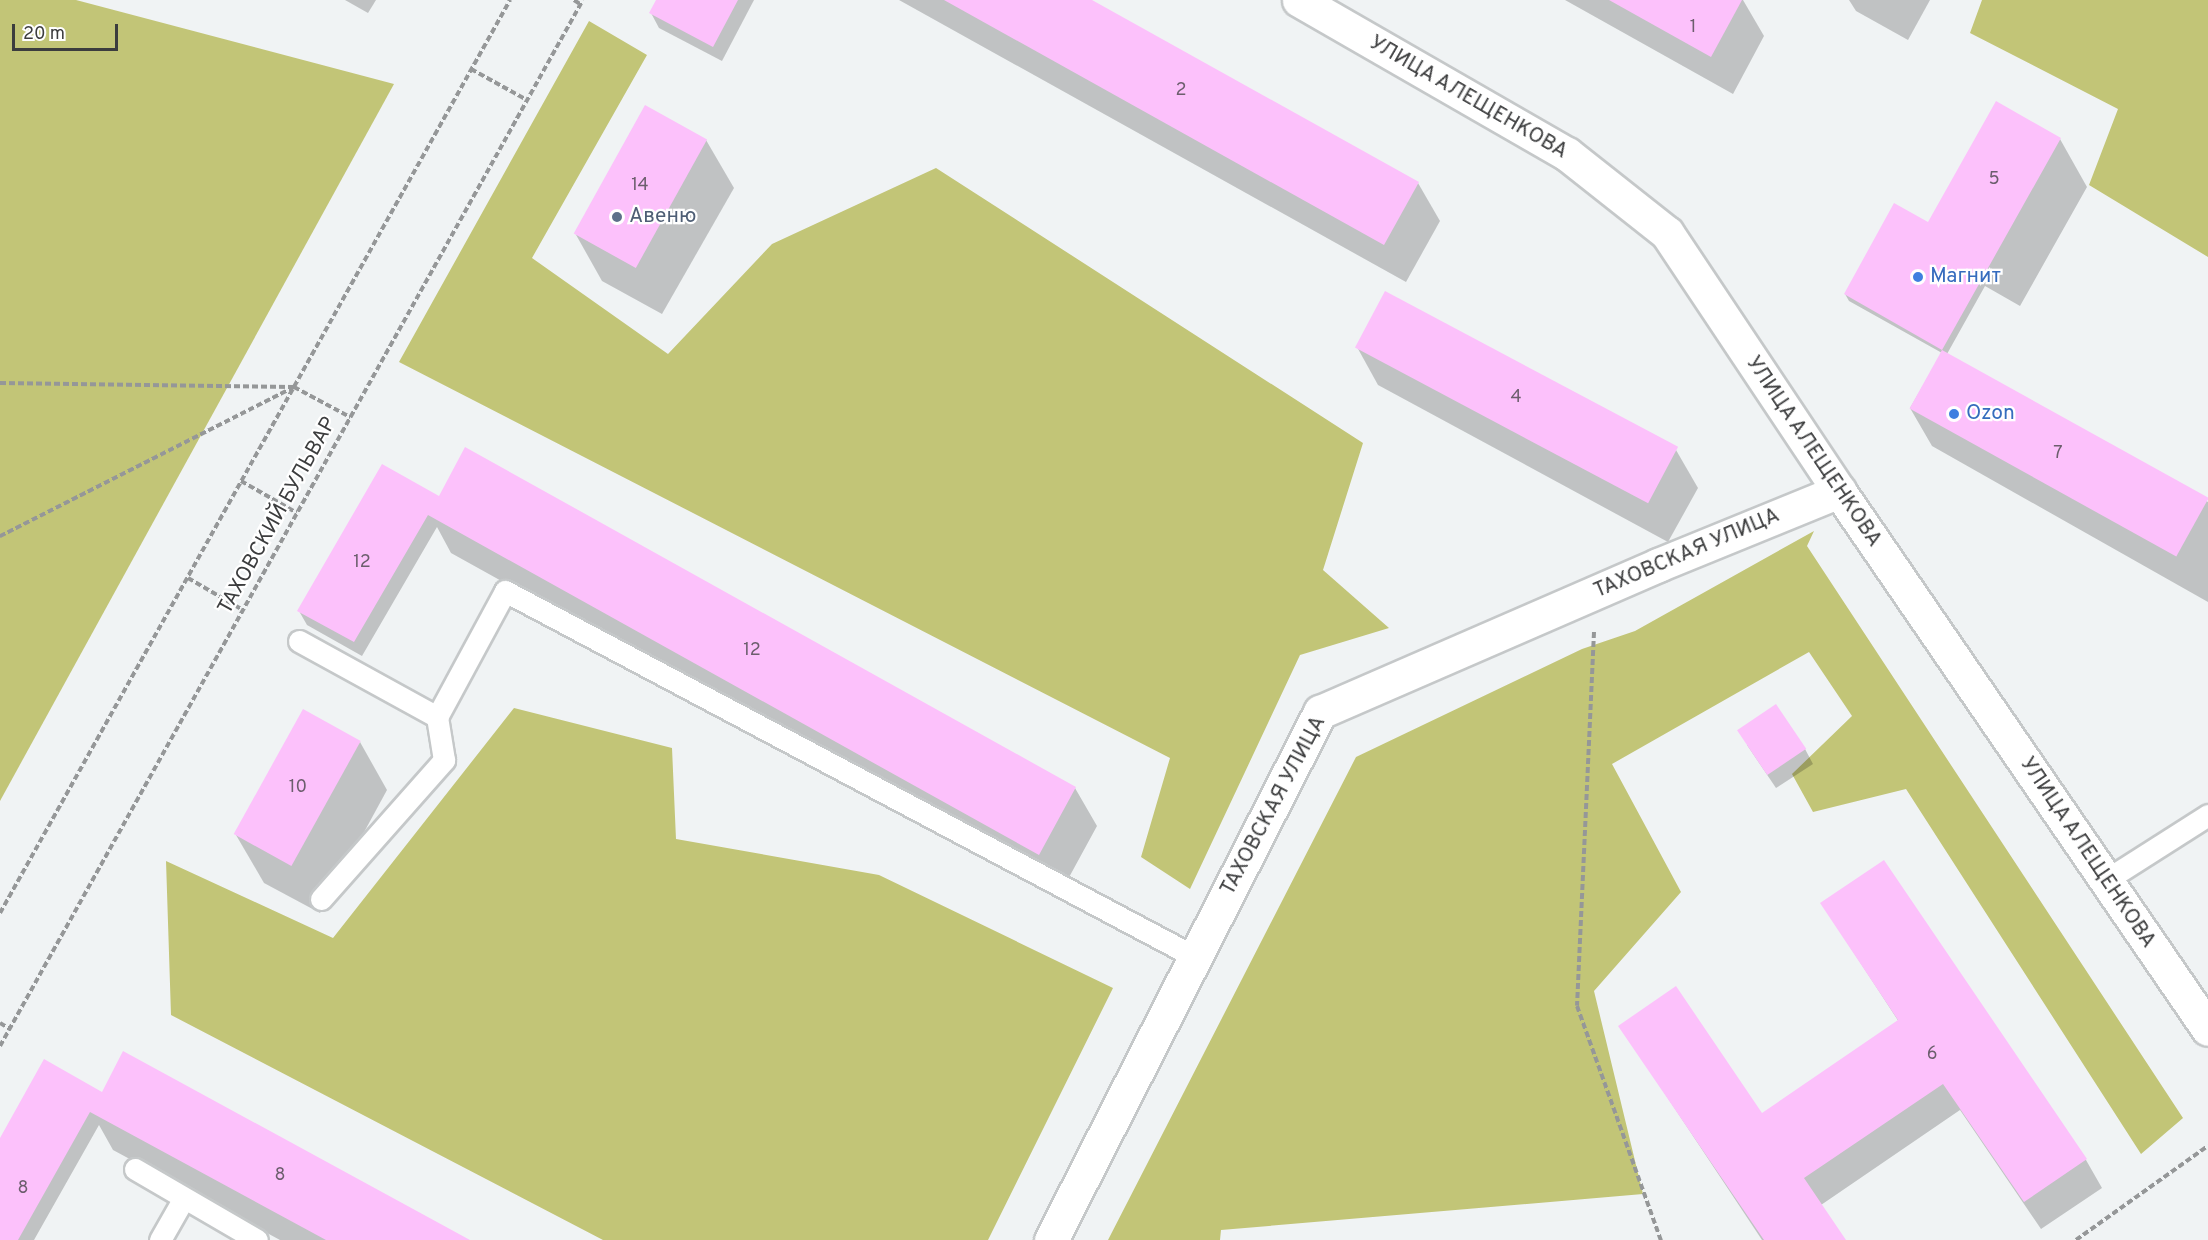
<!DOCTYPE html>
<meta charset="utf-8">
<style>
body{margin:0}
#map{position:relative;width:2208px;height:1240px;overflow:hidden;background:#f0f3f4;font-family:Overpass,sans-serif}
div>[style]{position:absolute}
.forest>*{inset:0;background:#c2c577}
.shadow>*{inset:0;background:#0003}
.building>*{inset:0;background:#fcc1fb;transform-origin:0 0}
.path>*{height:4px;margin-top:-2px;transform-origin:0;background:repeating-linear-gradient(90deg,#959798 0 6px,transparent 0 9px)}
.roads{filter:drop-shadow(2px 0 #c5c8c9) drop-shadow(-2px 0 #c5c8c9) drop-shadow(0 2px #c5c8c9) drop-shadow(0 -2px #c5c8c9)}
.service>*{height:21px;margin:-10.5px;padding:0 10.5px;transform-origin:10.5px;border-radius:10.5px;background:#fff}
.minor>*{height:33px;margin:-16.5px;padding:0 16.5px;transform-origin:16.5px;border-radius:16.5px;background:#fff}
.dots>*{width:16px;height:16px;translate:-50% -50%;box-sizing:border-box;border:3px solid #fff;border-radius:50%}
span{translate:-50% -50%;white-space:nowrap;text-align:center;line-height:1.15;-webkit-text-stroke:4.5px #fff;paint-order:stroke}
.number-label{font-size:18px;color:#6c5e6d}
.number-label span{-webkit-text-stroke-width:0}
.street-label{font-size:21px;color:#3c3d3e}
.service-label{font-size:21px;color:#4e5e75}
.left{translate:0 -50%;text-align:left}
.shop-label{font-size:21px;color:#366cbe}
.scale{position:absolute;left:12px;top:24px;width:106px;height:27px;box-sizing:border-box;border:3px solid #3c3d3e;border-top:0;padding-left:8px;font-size:18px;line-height:21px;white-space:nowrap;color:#3c3d3e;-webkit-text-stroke:4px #fff;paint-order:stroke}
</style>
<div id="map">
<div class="forest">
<div style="clip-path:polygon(0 0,76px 0,394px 84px,0 801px)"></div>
<div style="clip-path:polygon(1982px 0,2208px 0,2208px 257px,2089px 185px,2118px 109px,1970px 33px)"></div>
<div style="clip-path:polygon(589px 21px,647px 55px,532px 258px,668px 354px,772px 244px,936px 168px,1363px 443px,1323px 570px,1389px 628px,1300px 655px,1190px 889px,1141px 857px,1170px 758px,399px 362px)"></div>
<div style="clip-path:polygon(1814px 531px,1807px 546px,2183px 1118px,2141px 1154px,1906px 789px,1813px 812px,1792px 774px,1852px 716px,1809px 652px,1612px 764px,1681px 892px,1594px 991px,1643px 1194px,1221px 1230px,1220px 1240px,1108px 1240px,1356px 757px,1582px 649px,1635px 631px)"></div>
<div style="clip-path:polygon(514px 708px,672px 748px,676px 839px,879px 875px,1113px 988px,988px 1240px,603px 1240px,171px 1015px,166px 861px,333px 938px)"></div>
</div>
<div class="shadow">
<div style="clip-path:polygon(345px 0,376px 0,368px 13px)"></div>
<div style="clip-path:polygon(658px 0,754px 0,722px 61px,659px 28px,651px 13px)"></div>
<div style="clip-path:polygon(899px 0,1089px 0,1418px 183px,1440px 221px,1406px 282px)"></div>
<div style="clip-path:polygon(1565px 0,1743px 0,1764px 36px,1733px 94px)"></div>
<div style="clip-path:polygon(1849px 0,1930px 0,1908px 40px,1856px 11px)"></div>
<div style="clip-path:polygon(646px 107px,706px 140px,734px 188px,662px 314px,602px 281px,575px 233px)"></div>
<div style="clip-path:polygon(2060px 139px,2087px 187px,2020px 306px,1985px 286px,1947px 354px,2208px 502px,2208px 602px,1932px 446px,1910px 408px,1942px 353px,1849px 301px,1845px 294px,1928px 224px)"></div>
<div style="clip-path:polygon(1357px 347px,1676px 450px,1698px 488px,1668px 542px,1378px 385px)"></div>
<div style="clip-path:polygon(439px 498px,1075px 788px,1097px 826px,1061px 892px,451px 553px,437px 527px,362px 656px,307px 625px,299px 611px)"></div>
<div style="clip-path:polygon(360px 742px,387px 790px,320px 913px,264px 883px,236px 835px)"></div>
<div style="clip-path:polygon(1747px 745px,1805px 749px,1813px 764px,1776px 788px)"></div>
<div style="clip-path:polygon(1883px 862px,2086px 1160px,2102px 1188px,2041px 1229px,1960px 1110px,1821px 1205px,1845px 1240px,1762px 1240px,1620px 1026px,1762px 1115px,1899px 1022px,1822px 904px)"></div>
<div style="clip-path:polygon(101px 1093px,467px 1240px,280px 1240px,113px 1150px,99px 1125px,34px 1240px,0 1240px,0 1141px)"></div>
</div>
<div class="building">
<div style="clip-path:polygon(656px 0,738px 0,713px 47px,649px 13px)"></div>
<div style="clip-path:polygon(944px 0,1092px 0,1419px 182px,1384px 245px)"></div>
<div style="clip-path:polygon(1609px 0,1742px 0,1711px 57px)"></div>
<div style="clip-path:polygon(1996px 101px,2061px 138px,1942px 350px,1844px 294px,1894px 203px,1928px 222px)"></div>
<div style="left:645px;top:105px;width:71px;height:147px;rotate:29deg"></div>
<div style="left:1385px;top:291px;width:332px;height:64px;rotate:28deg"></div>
<div style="left:1942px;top:350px;width:305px;height:67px;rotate:29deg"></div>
<div style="clip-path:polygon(465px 447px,1076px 787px,1039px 855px,428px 515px,354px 642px,297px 611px,382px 464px,439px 496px)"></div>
<div style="left:1776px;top:704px;width:54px;height:47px;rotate:56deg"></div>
<div style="left:303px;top:709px;width:66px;height:143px;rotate:29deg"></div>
<div style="clip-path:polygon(1884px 860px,2087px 1159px,2024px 1202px,1943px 1084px,1804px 1178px,1846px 1240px,1764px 1240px,1618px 1026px,1676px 986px,1762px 1113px,1898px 1020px,1820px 903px)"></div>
<div style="clip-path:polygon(123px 1051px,470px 1240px,326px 1240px,90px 1112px,18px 1240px,0 1240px,0 1138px,44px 1059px,102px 1092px)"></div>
</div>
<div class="path">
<div style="left:574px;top:0;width:7px;rotate:34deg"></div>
<div style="left:471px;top:69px;width:64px;rotate:29deg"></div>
<div style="left:0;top:383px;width:294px;rotate:0.8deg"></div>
<div style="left:294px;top:387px;width:330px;rotate:153.1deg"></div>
<div style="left:294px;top:387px;width:64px;rotate:28.2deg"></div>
<div style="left:241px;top:481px;width:64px;rotate:29.7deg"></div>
<div style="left:188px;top:578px;width:64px;rotate:30.2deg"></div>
<div style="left:1594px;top:632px;width:374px;rotate:92.6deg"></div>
<div style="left:1577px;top:1006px;width:249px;rotate:70.3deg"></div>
<div style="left:0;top:913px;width:1046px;rotate:-60.81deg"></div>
<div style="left:0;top:1023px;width:12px;rotate:31deg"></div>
<div style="left:0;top:1046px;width:1197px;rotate:-60.87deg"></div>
<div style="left:2076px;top:1240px;width:162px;rotate:-35.5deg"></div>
</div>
<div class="roads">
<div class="service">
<div style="left:299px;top:641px;width:158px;rotate:28.8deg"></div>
<div style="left:2106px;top:880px;width:121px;rotate:-32.5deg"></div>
<div style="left:321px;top:899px;width:186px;rotate:-48.5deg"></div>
<div style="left:444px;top:760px;width:44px;rotate:-99.2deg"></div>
<div style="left:437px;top:717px;width:143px;rotate:-61.6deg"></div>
<div style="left:505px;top:591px;width:781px;rotate:27.94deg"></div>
<div style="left:135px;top:1169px;width:141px;rotate:30.2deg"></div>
<div style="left:160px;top:1240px;width:48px;rotate:-60.3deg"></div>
</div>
<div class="minor">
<div style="left:1299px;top:0;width:309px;rotate:29.9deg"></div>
<div style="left:1567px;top:154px;width:127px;rotate:38.3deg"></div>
<div style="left:1667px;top:233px;width:310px;rotate:56.3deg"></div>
<div style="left:1839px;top:491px;width:652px;rotate:55.55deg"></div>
<div style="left:1051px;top:1240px;width:593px;rotate:-63deg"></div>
<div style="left:1320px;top:712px;width:369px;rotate:-23.5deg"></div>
<div style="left:1658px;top:565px;width:196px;rotate:-22.2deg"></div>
</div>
</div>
<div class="dots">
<div style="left:617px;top:217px;background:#5c6f8a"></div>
<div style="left:1918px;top:277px;background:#3f7fe0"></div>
<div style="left:1954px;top:414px;background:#3f7fe0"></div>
</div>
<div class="number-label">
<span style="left:1693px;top:28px">1</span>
<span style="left:1181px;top:91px">2</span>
<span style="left:1994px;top:180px">5</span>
<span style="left:640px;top:186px">14</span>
<span style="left:1516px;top:398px">4</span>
<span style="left:2058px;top:454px">7</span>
<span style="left:362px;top:563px">12</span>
<span style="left:752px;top:651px">12</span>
<span style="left:298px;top:788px">10</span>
<span style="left:1932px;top:1055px">6</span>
<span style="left:280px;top:1176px">8</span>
<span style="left:23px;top:1189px">8</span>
</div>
<div class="street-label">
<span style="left:1468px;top:98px;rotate:30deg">УЛИЦА АЛЕЩЕНКОВА</span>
<span style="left:1813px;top:452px;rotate:56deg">УЛИЦА АЛЕЩЕНКОВА</span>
<span style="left:278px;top:516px;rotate:-61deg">ТАХОВСКИЙ БУЛЬВАР</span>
<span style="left:1687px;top:554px;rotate:-23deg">ТАХОВСКАЯ УЛИЦА</span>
<span style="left:1274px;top:806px;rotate:-62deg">ТАХОВСКАЯ УЛИЦА</span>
<span style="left:2087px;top:853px;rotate:56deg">УЛИЦА АЛЕЩЕНКОВА</span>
</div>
<div class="service-label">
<span class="left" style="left:629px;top:217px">Авеню</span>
</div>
<div class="shop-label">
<span class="left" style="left:1930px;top:277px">Магнит</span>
<span class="left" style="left:1966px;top:414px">Ozon</span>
</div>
<div class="scale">20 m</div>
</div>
